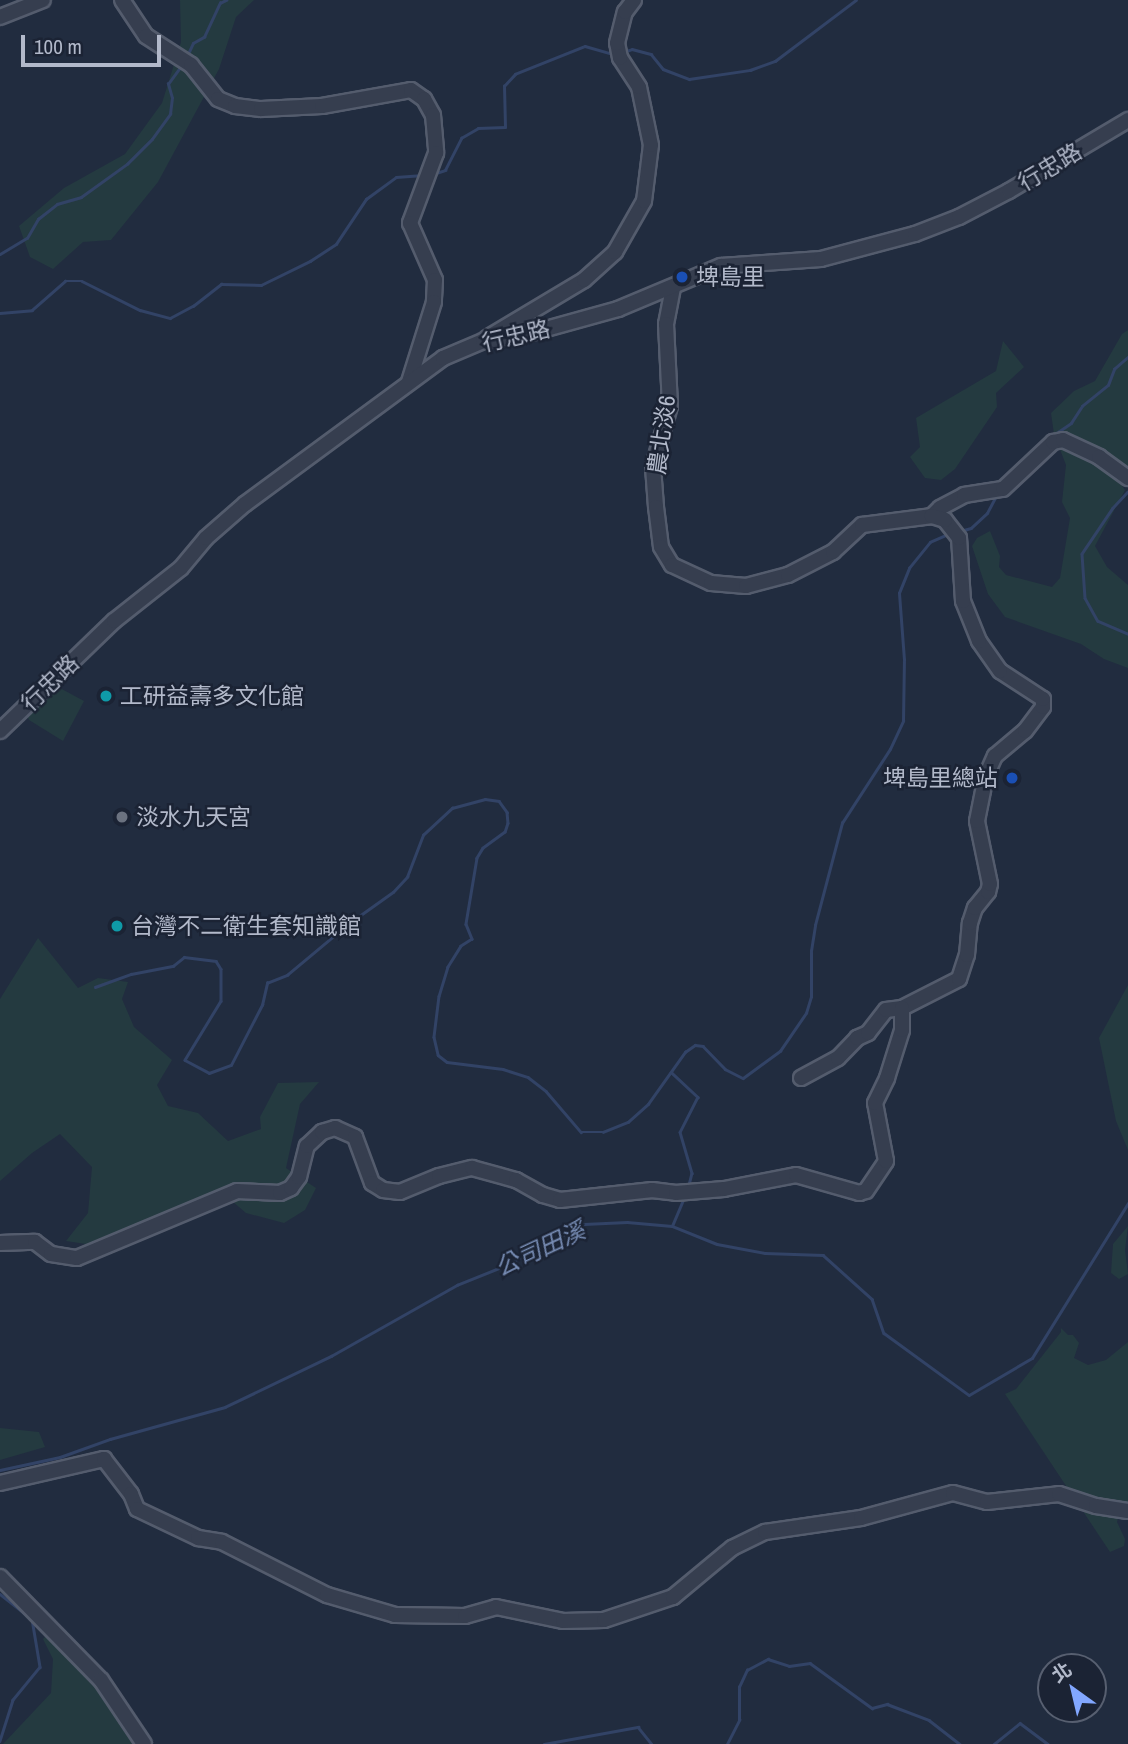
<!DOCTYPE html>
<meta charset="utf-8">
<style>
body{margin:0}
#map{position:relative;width:1128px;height:1744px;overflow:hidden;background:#212c3f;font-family:"Archivo Narrow","Noto Sans TC",sans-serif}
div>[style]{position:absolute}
.green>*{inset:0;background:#243a40}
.stream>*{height:2.5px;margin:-1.25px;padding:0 1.25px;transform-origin:1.25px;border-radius:1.25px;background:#324366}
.roads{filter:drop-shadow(2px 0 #545c6d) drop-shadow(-2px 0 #545c6d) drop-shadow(0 2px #545c6d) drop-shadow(0 -2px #545c6d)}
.minor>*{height:14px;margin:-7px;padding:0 7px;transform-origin:7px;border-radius:7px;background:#363e4f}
.dots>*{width:19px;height:19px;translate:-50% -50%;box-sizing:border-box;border:4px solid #1b2334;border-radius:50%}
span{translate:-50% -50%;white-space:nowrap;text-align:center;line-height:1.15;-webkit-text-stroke:5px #1b2334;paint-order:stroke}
.street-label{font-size:23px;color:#b2b9ca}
.poi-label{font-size:23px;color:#b2b9ca}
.left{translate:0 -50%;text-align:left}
.right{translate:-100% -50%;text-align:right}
.water-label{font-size:24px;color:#778cb4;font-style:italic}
.north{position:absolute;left:1037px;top:1653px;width:70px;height:70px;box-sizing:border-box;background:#1b2334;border:2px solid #575f70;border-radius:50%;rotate:326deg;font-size:19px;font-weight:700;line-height:28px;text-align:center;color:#b2b9ca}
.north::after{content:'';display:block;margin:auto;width:24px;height:32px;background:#82a7ff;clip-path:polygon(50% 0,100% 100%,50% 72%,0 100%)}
.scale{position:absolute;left:21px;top:35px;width:140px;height:32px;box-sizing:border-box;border:4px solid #b2b9ca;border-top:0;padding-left:9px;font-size:21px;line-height:24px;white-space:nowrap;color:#b2b9ca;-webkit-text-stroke:5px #1b2334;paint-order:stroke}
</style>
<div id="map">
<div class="green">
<div style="clip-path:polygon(180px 0,254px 0,236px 17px,219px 69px,158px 182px,111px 240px,83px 242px,53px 269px,30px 257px,19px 226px,64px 188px,125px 154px,162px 103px,181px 42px)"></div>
<div style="clip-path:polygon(1128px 330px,1128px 476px,1121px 484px,1125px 490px,1095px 546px,1107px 567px,1128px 585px,1128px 668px,1104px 659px,1081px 644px,1005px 617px,988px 594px,972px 546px,977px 538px,990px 531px,1000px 556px,999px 567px,1006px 575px,1052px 587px,1060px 578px,1070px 518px,1062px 502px,1066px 465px,1054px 434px,1051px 413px,1074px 391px,1095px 381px,1122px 334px)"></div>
<div style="clip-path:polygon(1003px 341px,1024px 367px,996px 393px,997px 407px,955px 469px,941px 480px,925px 478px,910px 457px,920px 447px,916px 418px,996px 371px)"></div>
<div style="clip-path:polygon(58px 687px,84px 701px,63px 741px,29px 720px,27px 716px)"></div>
<div style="clip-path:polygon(38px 938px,78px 988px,98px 978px,128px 982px,122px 999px,134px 1027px,172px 1060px,157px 1085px,168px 1106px,198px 1113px,228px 1141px,261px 1129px,260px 1117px,278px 1083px,319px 1082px,300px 1104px,286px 1168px,316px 1188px,305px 1210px,284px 1223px,246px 1213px,219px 1190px,86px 1244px,66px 1241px,88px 1213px,92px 1167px,60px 1134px,32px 1153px,0 1181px,0 999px)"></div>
<div style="clip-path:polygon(1128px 985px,1128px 1150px,1116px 1121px,1099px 1038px)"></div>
<div style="clip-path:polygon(1128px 1226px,1125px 1250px,1128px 1274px,1119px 1279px,1111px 1273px,1113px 1244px)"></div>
<div style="clip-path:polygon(1061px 1328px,1068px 1335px,1073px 1335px,1079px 1343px,1074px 1358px,1088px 1365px,1106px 1360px,1128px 1342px,1128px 1510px,1119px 1515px,1117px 1522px,1125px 1539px,1124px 1546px,1110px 1552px,1005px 1394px,1016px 1389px,1061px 1332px)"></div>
<div style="clip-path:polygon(0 1428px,39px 1432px,45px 1447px,0 1460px)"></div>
<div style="clip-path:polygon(49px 1633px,98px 1683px,137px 1744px,3px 1744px,51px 1693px,53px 1659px,43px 1639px)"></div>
</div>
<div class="stream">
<div style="left:623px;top:52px;width:9px;rotate:-18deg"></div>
<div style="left:632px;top:49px;width:20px;rotate:15deg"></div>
<div style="left:651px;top:54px;width:19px;rotate:51deg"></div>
<div style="left:663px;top:69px;width:28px;rotate:21deg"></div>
<div style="left:689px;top:79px;width:62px;rotate:-8.4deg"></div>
<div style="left:750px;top:70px;width:27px;rotate:-20deg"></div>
<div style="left:775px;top:61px;width:101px;rotate:-37deg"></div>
<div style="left:187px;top:56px;width:14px;rotate:-65deg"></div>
<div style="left:193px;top:43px;width:13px;rotate:-29deg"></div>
<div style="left:204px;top:37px;width:38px;rotate:-65deg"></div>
<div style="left:220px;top:3px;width:7px;rotate:-27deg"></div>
<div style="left:433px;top:174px;width:13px;rotate:-18deg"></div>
<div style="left:445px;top:170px;width:36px;rotate:-63deg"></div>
<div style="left:461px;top:138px;width:20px;rotate:-30deg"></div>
<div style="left:478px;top:128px;width:27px;rotate:-2deg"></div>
<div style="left:505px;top:127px;width:41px;rotate:-91.4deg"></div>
<div style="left:504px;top:86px;width:16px;rotate:-47deg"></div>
<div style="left:515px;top:74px;width:75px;rotate:-21.8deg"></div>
<div style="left:585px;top:46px;width:29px;rotate:16deg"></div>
<div style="left:0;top:254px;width:31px;rotate:-31deg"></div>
<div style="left:27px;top:238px;width:22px;rotate:-60deg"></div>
<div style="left:38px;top:219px;width:24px;rotate:-38deg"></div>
<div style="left:57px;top:204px;width:25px;rotate:-16deg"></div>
<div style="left:81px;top:197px;width:57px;rotate:-35.7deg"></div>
<div style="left:127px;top:164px;width:35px;rotate:-45deg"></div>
<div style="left:152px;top:139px;width:31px;rotate:-54deg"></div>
<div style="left:170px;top:114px;width:16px;rotate:-83deg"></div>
<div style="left:172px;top:98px;width:15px;rotate:-106deg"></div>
<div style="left:168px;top:84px;width:24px;rotate:-54deg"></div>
<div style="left:0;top:313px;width:32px;rotate:-5deg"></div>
<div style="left:32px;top:310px;width:44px;rotate:-41.3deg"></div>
<div style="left:65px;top:281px;width:17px"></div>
<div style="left:82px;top:281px;width:65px;rotate:26.6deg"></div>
<div style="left:140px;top:310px;width:31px;rotate:15deg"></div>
<div style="left:170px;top:318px;width:26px;rotate:-28deg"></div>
<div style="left:193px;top:306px;width:36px;rotate:-38deg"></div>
<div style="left:221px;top:284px;width:40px;rotate:1.4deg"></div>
<div style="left:261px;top:285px;width:55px;rotate:-26.1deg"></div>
<div style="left:310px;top:261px;width:31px;rotate:-33deg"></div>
<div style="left:336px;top:244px;width:54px;rotate:-56.3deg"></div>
<div style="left:366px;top:199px;width:37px;rotate:-36deg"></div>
<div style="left:396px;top:177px;width:27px;rotate:-4deg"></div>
<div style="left:1052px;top:436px;width:23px;rotate:-34deg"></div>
<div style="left:1071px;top:423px;width:20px;rotate:-57deg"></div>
<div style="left:1082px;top:406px;width:33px;rotate:-39deg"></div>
<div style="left:1108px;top:385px;width:17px;rotate:-69deg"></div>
<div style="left:1114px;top:369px;width:18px;rotate:-41deg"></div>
<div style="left:1128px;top:492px;width:22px;rotate:133deg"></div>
<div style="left:1113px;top:508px;width:55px;rotate:124deg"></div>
<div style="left:1082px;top:554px;width:44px;rotate:86.1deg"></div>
<div style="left:1085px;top:598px;width:26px;rotate:61deg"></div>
<div style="left:1098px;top:621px;width:33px;rotate:23deg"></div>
<div style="left:960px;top:531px;width:11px;rotate:-15deg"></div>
<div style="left:971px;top:528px;width:22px;rotate:-43deg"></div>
<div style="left:987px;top:513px;width:19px;rotate:-62deg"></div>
<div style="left:95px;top:987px;width:38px;rotate:-20deg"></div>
<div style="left:131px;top:974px;width:43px;rotate:-10.8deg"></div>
<div style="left:173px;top:966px;width:14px;rotate:-39deg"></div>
<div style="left:184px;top:957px;width:32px;rotate:7deg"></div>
<div style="left:216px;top:961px;width:9px;rotate:58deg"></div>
<div style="left:221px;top:969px;width:32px;rotate:90deg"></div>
<div style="left:221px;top:1001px;width:69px;rotate:121.4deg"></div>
<div style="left:185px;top:1060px;width:27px;rotate:28deg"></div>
<div style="left:209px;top:1073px;width:23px;rotate:-20deg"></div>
<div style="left:231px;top:1065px;width:68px;rotate:-62.7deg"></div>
<div style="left:262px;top:1005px;width:23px;rotate:-77deg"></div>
<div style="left:267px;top:983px;width:22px;rotate:-22deg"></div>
<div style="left:287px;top:975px;width:80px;rotate:-39.9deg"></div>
<div style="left:348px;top:924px;width:55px;rotate:-35.4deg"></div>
<div style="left:393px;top:892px;width:21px;rotate:-47deg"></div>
<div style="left:407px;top:877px;width:45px;rotate:-69.1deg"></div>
<div style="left:423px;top:835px;width:40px;rotate:-43deg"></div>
<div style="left:452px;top:808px;width:34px;rotate:-15deg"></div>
<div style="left:485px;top:799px;width:14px;rotate:8deg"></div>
<div style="left:499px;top:801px;width:14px;rotate:54deg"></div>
<div style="left:507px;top:812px;width:11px;rotate:85deg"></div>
<div style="left:508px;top:823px;width:9px;rotate:108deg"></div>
<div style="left:505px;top:832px;width:27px;rotate:144deg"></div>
<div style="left:483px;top:848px;width:12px;rotate:121deg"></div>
<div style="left:477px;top:858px;width:67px;rotate:99.5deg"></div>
<div style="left:466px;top:924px;width:16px;rotate:68deg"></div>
<div style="left:472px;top:939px;width:13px;rotate:148deg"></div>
<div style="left:461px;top:946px;width:25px;rotate:122deg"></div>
<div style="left:448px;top:967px;width:30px;rotate:107deg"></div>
<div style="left:439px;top:996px;width:41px;rotate:97deg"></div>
<div style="left:434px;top:1037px;width:18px;rotate:77deg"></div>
<div style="left:438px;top:1055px;width:11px;rotate:38deg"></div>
<div style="left:447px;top:1062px;width:56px;rotate:7.1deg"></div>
<div style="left:503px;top:1069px;width:26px;rotate:18deg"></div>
<div style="left:528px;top:1077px;width:23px;rotate:38deg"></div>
<div style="left:546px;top:1091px;width:54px;rotate:49.5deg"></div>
<div style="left:581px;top:1132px;width:22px"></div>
<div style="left:603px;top:1132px;width:27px;rotate:-22deg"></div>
<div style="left:628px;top:1122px;width:27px;rotate:-42deg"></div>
<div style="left:648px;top:1104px;width:64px;rotate:-54.6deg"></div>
<div style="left:685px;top:1052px;width:12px;rotate:-35deg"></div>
<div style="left:695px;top:1045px;width:8px;rotate:7deg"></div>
<div style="left:703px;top:1046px;width:32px;rotate:46deg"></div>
<div style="left:725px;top:1069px;width:20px;rotate:27deg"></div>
<div style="left:743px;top:1078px;width:46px;rotate:-36.1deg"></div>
<div style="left:780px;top:1051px;width:46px;rotate:-55.6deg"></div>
<div style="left:806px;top:1013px;width:17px;rotate:-73deg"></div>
<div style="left:811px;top:997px;width:46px;rotate:-90deg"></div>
<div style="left:811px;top:951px;width:26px;rotate:-81deg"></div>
<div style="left:815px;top:925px;width:106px;rotate:-75.2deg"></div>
<div style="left:842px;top:823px;width:88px;rotate:-57deg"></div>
<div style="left:890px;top:749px;width:31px;rotate:-65deg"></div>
<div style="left:903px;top:721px;width:61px;rotate:-89.1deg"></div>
<div style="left:904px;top:660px;width:67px;rotate:-94.3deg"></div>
<div style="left:899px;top:593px;width:27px;rotate:-68deg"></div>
<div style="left:909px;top:568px;width:33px;rotate:-51deg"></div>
<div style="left:930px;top:542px;width:22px;rotate:-24deg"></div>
<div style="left:671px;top:1072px;width:37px;rotate:43deg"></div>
<div style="left:698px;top:1097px;width:39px;rotate:117deg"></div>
<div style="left:680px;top:1132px;width:43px;rotate:73.7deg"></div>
<div style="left:692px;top:1173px;width:12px;rotate:104deg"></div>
<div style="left:672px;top:1226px;width:30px;rotate:-67deg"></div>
<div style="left:0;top:1470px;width:61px;rotate:-12.2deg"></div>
<div style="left:60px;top:1457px;width:53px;rotate:-19.8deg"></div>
<div style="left:110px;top:1439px;width:119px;rotate:-15.5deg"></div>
<div style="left:225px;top:1407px;width:118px;rotate:-25.7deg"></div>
<div style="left:331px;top:1356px;width:145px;rotate:-29.4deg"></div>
<div style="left:457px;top:1285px;width:51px;rotate:-22deg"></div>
<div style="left:504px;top:1266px;width:90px;rotate:-27.7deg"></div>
<div style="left:584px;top:1224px;width:43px;rotate:-2.7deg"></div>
<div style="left:627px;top:1222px;width:45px;rotate:5.1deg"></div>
<div style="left:672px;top:1226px;width:48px;rotate:21.8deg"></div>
<div style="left:717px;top:1244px;width:49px;rotate:10.6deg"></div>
<div style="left:765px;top:1253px;width:58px;rotate:2deg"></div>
<div style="left:823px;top:1255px;width:66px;rotate:41.9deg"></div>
<div style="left:872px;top:1299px;width:36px;rotate:71deg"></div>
<div style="left:884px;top:1333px;width:105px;rotate:36.1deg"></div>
<div style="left:969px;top:1395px;width:73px;rotate:-30.4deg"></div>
<div style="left:1032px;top:1358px;width:182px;rotate:-58.2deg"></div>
<div style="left:0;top:1594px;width:41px;rotate:38deg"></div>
<div style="left:32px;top:1619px;width:49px;rotate:80.5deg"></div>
<div style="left:40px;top:1667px;width:43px;rotate:129.3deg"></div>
<div style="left:13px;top:1700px;width:43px;rotate:107.6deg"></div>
<div style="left:544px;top:1744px;width:96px;rotate:-10.3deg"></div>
<div style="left:638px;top:1727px;width:22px;rotate:51deg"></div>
<div style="left:727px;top:1744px;width:27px;rotate:-63deg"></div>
<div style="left:739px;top:1720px;width:33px;rotate:-90deg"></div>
<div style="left:739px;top:1687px;width:19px;rotate:-65deg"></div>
<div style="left:747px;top:1670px;width:24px;rotate:-28deg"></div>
<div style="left:768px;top:1659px;width:22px;rotate:18deg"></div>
<div style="left:789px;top:1666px;width:21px;rotate:-8deg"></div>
<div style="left:810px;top:1663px;width:77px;rotate:36deg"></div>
<div style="left:872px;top:1708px;width:16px;rotate:-15deg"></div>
<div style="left:887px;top:1704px;width:45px;rotate:20.9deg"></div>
<div style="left:929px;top:1720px;width:39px;rotate:38deg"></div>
<div style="left:994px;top:1744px;width:33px;rotate:-39deg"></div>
<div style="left:1020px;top:1723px;width:35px;rotate:37deg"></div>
</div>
<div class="roads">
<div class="minor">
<div style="left:122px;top:0;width:43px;rotate:56.3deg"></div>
<div style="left:146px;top:36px;width:54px;rotate:32.8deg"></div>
<div style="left:191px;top:65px;width:43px;rotate:51.5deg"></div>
<div style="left:218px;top:99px;width:18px;rotate:22deg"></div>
<div style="left:235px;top:106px;width:26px;rotate:7deg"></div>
<div style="left:261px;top:109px;width:61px;rotate:-2.8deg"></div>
<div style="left:322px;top:106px;width:90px;rotate:-10.2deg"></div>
<div style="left:411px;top:90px;width:16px;rotate:35deg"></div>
<div style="left:424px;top:99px;width:18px;rotate:61deg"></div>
<div style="left:433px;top:115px;width:38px;rotate:85deg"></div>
<div style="left:436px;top:153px;width:75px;rotate:110.4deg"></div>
<div style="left:410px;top:223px;width:62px;rotate:66.3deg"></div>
<div style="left:435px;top:280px;width:22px;rotate:93deg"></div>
<div style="left:434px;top:302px;width:84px;rotate:107.4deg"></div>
<div style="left:0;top:17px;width:46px;rotate:-21.6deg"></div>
<div style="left:673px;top:288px;width:37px;rotate:101deg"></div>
<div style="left:666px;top:324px;width:82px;rotate:87.2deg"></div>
<div style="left:670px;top:406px;width:63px;rotate:105.6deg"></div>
<div style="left:653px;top:467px;width:40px;rotate:85.7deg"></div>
<div style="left:656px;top:507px;width:40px;rotate:82.9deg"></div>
<div style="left:661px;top:547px;width:21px;rotate:59deg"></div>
<div style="left:672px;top:565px;width:43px;rotate:24.8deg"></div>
<div style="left:711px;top:583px;width:35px;rotate:5deg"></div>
<div style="left:746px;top:586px;width:43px;rotate:-14.7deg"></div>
<div style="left:788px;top:575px;width:51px;rotate:-27.1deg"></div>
<div style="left:833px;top:552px;width:40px;rotate:-43deg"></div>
<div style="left:862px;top:525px;width:71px;rotate:-7.3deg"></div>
<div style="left:932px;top:516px;width:11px;rotate:-45deg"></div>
<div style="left:940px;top:508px;width:27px;rotate:-28deg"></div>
<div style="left:964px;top:495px;width:39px;rotate:-9deg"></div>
<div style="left:1003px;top:489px;width:69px;rotate:-43.2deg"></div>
<div style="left:1053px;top:442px;width:10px;rotate:-11deg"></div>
<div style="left:1063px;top:440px;width:40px;rotate:25deg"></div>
<div style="left:1099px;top:457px;width:36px;rotate:36deg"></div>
<div style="left:487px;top:338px;width:113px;rotate:-30.9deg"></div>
<div style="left:584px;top:280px;width:42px;rotate:-42.1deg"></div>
<div style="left:615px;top:252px;width:59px;rotate:-60.4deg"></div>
<div style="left:644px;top:201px;width:56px;rotate:-82.9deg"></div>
<div style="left:651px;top:145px;width:59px;rotate:-101.7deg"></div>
<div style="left:639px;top:87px;width:35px;rotate:-123deg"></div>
<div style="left:620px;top:58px;width:15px;rotate:-101deg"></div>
<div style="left:617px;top:43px;width:32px;rotate:-76deg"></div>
<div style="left:625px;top:12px;width:15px;rotate:-53deg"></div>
<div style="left:0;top:731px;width:158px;rotate:-44deg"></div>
<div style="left:114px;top:621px;width:85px;rotate:-38.3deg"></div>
<div style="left:181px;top:568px;width:39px;rotate:-50deg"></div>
<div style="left:206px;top:538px;width:52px;rotate:-41.1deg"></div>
<div style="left:245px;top:504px;width:246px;rotate:-36.4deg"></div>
<div style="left:443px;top:358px;width:43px;rotate:-23deg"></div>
<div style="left:483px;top:341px;width:34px;rotate:-7deg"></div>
<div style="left:517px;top:337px;width:105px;rotate:-15.5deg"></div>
<div style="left:618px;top:309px;width:112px;rotate:-22.7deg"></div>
<div style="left:721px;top:266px;width:100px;rotate:-4deg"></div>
<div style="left:821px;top:259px;width:97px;rotate:-14.9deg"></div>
<div style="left:915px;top:234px;width:47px;rotate:-21.1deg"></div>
<div style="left:959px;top:217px;width:56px;rotate:-27.5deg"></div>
<div style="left:1009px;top:191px;width:139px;rotate:-30.8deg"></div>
<div style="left:801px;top:1078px;width:42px;rotate:-28.4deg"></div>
<div style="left:838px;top:1058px;width:28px;rotate:-46deg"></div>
<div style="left:857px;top:1038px;width:12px;rotate:-24deg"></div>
<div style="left:868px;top:1033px;width:29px;rotate:-52deg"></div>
<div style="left:886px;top:1010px;width:16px;rotate:-7deg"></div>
<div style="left:902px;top:1008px;width:64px;rotate:-27deg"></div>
<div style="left:959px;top:979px;width:25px;rotate:-72deg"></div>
<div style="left:967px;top:955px;width:32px;rotate:-85deg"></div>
<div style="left:970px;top:923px;width:16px;rotate:-72deg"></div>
<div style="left:975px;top:908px;width:21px;rotate:-51deg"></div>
<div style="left:988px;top:892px;width:8px;rotate:-76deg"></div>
<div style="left:990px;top:884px;width:64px;rotate:-101.7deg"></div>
<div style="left:977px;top:821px;width:46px;rotate:-78.7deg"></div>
<div style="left:986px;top:776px;width:22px;rotate:-66deg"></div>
<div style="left:995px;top:756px;width:39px;rotate:-40deg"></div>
<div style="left:1025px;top:731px;width:30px;rotate:-53deg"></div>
<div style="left:1043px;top:707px;width:8px;rotate:-90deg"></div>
<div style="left:1043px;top:699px;width:51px;rotate:-146.9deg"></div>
<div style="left:1000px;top:671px;width:37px;rotate:-125deg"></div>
<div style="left:979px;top:641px;width:43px;rotate:-111.8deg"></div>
<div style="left:963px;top:601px;width:63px;rotate:-93.6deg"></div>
<div style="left:959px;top:538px;width:23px;rotate:-128deg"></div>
<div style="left:945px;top:520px;width:14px;rotate:-163deg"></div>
<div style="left:0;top:1243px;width:35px;rotate:-2deg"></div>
<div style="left:35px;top:1242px;width:20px;rotate:37deg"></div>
<div style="left:51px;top:1254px;width:26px;rotate:9deg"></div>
<div style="left:77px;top:1258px;width:173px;rotate:-22.7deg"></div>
<div style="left:237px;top:1191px;width:43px;rotate:2.7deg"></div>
<div style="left:280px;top:1193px;width:12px;rotate:-24deg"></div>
<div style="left:291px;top:1188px;width:14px;rotate:-54deg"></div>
<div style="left:299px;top:1177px;width:32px;rotate:-76deg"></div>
<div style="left:307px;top:1146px;width:21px;rotate:-43deg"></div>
<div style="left:322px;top:1132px;width:14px;rotate:-17deg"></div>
<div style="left:335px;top:1128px;width:22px;rotate:24deg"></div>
<div style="left:355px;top:1137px;width:49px;rotate:69.7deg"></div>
<div style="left:372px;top:1183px;width:13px;rotate:32deg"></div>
<div style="left:383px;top:1190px;width:17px;rotate:7deg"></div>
<div style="left:400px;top:1192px;width:42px;rotate:-22.3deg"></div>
<div style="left:439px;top:1176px;width:34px;rotate:-14deg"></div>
<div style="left:472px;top:1168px;width:46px;rotate:15.3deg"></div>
<div style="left:516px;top:1180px;width:31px;rotate:29deg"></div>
<div style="left:543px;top:1195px;width:18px;rotate:16deg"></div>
<div style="left:560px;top:1200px;width:93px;rotate:-6.2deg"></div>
<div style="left:652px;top:1190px;width:24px;rotate:7deg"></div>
<div style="left:676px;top:1193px;width:48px;rotate:-4.8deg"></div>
<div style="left:724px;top:1189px;width:73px;rotate:-11deg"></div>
<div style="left:796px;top:1175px;width:66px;rotate:15.9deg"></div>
<div style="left:859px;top:1193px;width:7px;rotate:-16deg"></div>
<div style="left:866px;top:1191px;width:36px;rotate:-56deg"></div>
<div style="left:886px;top:1161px;width:59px;rotate:-100.7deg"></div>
<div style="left:875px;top:1103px;width:28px;rotate:-64deg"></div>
<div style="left:887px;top:1078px;width:50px;rotate:-72.6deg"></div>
<div style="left:902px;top:1030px;width:22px;rotate:-90deg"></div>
<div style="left:0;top:1483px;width:107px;rotate:-13deg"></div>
<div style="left:104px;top:1459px;width:44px;rotate:52.4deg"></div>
<div style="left:131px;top:1494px;width:16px;rotate:68deg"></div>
<div style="left:137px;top:1509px;width:68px;rotate:25.4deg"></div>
<div style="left:198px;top:1538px;width:24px;rotate:9deg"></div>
<div style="left:222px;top:1542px;width:118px;rotate:26.8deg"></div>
<div style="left:327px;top:1595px;width:71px;rotate:16.4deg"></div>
<div style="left:395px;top:1615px;width:70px;rotate:0.8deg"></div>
<div style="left:465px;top:1616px;width:32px;rotate:-16deg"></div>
<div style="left:496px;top:1607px;width:68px;rotate:11.8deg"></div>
<div style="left:563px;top:1621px;width:41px;rotate:-1.4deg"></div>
<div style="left:604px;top:1620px;width:73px;rotate:-18.4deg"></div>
<div style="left:673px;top:1597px;width:77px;rotate:-39.7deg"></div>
<div style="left:732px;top:1548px;width:37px;rotate:-26deg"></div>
<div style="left:765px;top:1532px;width:97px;rotate:-8.3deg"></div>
<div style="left:861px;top:1518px;width:95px;rotate:-15.2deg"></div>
<div style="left:953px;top:1493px;width:35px;rotate:15deg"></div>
<div style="left:987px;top:1502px;width:72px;rotate:-6.3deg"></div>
<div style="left:1059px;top:1494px;width:39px;rotate:18deg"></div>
<div style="left:1096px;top:1506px;width:32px;rotate:9deg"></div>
<div style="left:0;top:1577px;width:144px;rotate:45.6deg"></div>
<div style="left:101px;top:1680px;width:77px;rotate:56.1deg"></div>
</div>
</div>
<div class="dots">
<div style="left:682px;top:277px;background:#1a4fb4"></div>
<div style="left:106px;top:696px;background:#0f9aa8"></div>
<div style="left:1012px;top:778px;background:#1a4fb4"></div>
<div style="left:122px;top:817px;background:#6b7280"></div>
<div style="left:117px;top:926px;background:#0f9aa8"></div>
</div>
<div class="street-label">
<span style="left:1050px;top:167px;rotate:-31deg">行忠路</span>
<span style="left:516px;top:336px;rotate:-13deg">行忠路</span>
<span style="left:662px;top:435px;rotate:-82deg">農北淡6</span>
<span style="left:50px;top:683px;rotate:-44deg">行忠路</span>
</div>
<div class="poi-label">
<span class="left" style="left:696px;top:277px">埤島里</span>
<span class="left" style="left:120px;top:696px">工研益壽多文化館</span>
<span class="right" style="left:998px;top:778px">埤島里總站</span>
<span class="left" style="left:136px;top:817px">淡水九天宮</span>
<span class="left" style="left:131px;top:926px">台灣不二衛生套知識館</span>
</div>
<div class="water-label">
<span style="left:540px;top:1249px;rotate:-25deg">公司田溪</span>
</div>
<div class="north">北</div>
<div class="scale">100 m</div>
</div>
